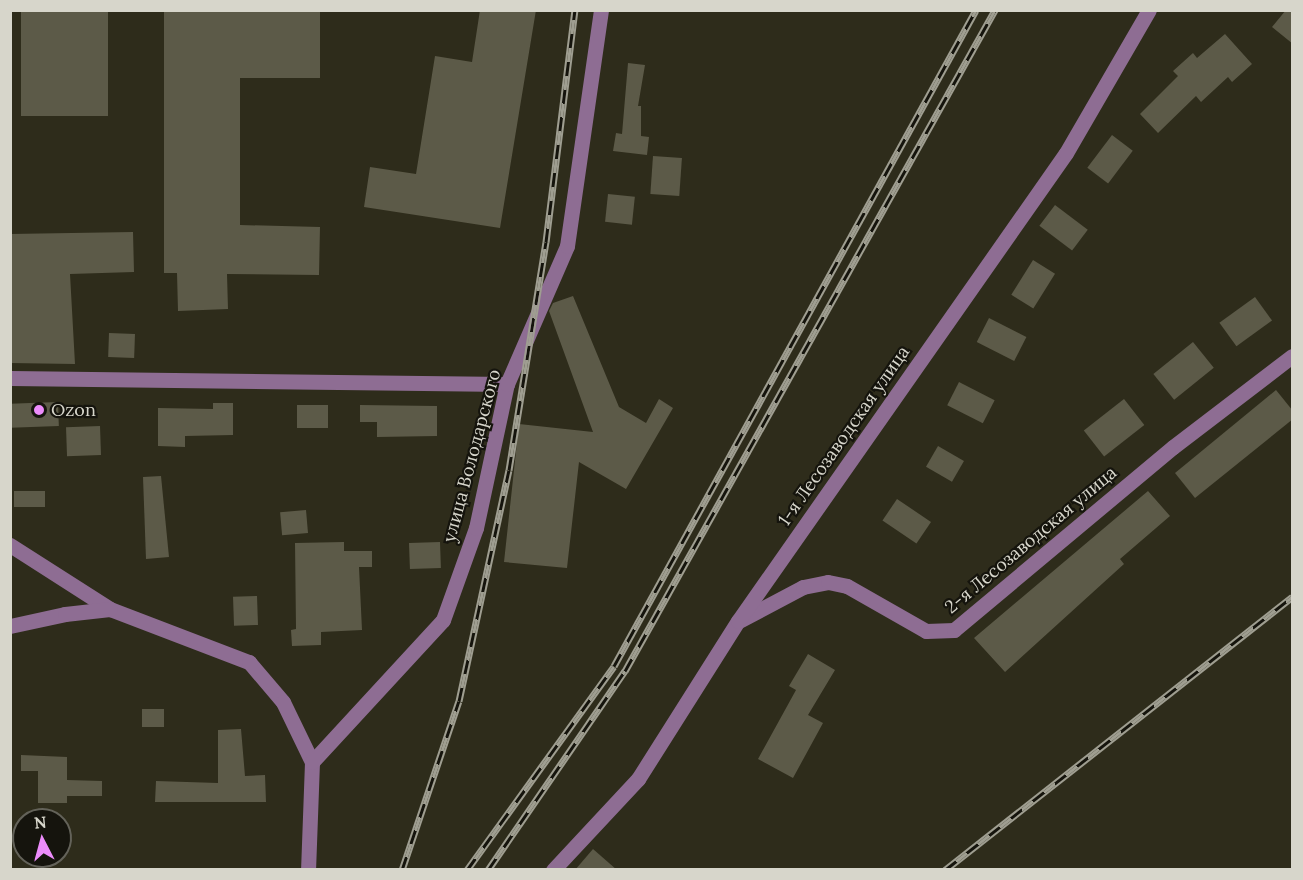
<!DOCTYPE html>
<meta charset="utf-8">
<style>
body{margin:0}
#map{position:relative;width:1303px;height:880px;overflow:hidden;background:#2e2c1b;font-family:Lora,serif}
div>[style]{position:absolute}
.building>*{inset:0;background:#5c5a48;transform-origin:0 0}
.minor>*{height:15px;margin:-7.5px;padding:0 7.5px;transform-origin:7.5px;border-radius:7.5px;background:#8e6d93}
.rail>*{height:7px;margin-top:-3.5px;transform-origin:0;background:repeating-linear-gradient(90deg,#15140d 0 14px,#9f9e91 0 28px);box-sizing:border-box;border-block:2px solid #9f9e91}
.dots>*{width:16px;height:16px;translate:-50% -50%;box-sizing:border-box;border:3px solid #15140d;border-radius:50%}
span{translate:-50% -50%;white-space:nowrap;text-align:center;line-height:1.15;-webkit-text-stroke:4.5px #15140d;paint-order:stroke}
.poi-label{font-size:18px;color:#d7d6cb}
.left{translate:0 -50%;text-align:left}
.street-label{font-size:18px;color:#d7d6cb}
.frame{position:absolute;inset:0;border:12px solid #d7d6cb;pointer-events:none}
.north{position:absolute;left:12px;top:808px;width:60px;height:60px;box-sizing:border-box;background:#15140d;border:2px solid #636259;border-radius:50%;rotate:354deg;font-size:16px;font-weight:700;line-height:24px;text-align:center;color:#d7d6cb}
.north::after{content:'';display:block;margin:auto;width:21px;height:27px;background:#ec8cfb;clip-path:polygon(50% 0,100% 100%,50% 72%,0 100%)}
</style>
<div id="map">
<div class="building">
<div style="left:21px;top:10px;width:87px;height:106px"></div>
<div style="clip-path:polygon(164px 10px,320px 10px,320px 78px,240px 78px,240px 225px,320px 227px,319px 275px,227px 274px,228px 309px,178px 311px,177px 273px,164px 273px)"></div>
<div style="clip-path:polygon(480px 10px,536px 10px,500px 228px,364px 207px,370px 167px,416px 174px,435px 56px,472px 62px)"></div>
<div style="clip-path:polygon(1286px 10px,1293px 10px,1293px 44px,1272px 27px)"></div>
<div style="clip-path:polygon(1225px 34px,1252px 64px,1232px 82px,1228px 77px,1201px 102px,1196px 96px,1158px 133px,1140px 114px,1178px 76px,1173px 71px,1193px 53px,1197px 58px)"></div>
<div style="clip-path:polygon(628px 63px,645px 65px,638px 106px,641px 106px,641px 136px,649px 137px,647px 155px,613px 151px,616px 133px,622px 134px)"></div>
<div style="left:1112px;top:135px;width:26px;height:41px;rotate:37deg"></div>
<div style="left:653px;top:156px;width:29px;height:38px;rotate:4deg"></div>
<div style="left:608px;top:194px;width:27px;height:28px;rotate:6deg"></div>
<div style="left:1055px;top:205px;width:41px;height:26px;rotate:37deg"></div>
<div style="clip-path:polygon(133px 232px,134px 272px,70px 274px,75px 364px,10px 363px,10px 234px)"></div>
<div style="left:1033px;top:260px;width:26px;height:41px;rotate:32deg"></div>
<div style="clip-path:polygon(573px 296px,619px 407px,646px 423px,659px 399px,673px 408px,626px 489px,579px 462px,567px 568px,504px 562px,519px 424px,593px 432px,549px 311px,553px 303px)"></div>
<div style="left:1255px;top:297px;width:29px;height:44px;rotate:54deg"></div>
<div style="left:989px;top:318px;width:42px;height:27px;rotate:27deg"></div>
<div style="left:109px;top:333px;width:26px;height:24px;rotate:2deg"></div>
<div style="left:1193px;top:342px;width:33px;height:51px;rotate:51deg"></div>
<div style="left:959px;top:382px;width:40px;height:26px;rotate:27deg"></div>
<div style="clip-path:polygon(1276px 390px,1293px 411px,1293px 419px,1195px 498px,1175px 473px)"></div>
<div style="left:1124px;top:399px;width:33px;height:51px;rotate:52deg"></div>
<div style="left:58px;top:402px;width:24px;height:48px;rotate:88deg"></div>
<div style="clip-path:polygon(213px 403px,233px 403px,233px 435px,185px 436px,185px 447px,158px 446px,158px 408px,213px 409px)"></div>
<div style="left:297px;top:405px;width:31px;height:23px"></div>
<div style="clip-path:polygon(360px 405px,437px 406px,437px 436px,377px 437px,377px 422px,360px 422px)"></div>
<div style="left:100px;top:426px;width:29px;height:34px;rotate:88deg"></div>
<div style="left:938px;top:446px;width:30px;height:24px;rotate:30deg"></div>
<div style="clip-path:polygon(161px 476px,169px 557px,146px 559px,143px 477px)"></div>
<div style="left:45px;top:491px;width:16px;height:31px;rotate:90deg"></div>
<div style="clip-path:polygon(1148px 491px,1170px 516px,1120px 559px,1124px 564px,1005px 672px,974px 638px)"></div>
<div style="left:897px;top:499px;width:41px;height:26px;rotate:34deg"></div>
<div style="left:306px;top:510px;width:23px;height:26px;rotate:85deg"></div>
<div style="clip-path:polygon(344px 542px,344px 551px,372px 551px,372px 567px,359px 567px,362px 630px,321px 632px,321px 645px,292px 646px,291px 630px,296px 629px,295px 543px)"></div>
<div style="left:440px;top:542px;width:26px;height:31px;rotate:88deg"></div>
<div style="left:257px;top:596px;width:29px;height:24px;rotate:88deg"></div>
<div style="clip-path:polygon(808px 654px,835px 670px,808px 715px,823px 723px,793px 778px,758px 759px,796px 690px,789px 686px)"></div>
<div style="left:142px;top:709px;width:22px;height:18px"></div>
<div style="clip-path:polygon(241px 729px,245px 776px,265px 775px,266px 802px,155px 802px,156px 781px,218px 783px,218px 730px)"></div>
<div style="clip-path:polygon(21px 755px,67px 757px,67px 780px,102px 781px,102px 796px,67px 796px,67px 803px,38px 803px,38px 771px,21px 771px)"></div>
<div style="clip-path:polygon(593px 849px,617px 870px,575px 870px)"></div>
</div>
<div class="minor">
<div style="left:10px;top:378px;width:497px;rotate:0.7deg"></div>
<div style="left:10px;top:545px;width:119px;rotate:32.6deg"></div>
<div style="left:110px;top:609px;width:149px;rotate:20.9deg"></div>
<div style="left:249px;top:662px;width:52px;rotate:49.6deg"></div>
<div style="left:283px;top:702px;width:67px;rotate:64.2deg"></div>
<div style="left:312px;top:762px;width:108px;rotate:92.1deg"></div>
<div style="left:741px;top:620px;width:70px;rotate:-28deg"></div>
<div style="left:803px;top:587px;width:25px;rotate:-11deg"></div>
<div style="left:828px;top:582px;width:19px;rotate:12deg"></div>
<div style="left:847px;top:586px;width:91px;rotate:29.7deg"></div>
<div style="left:926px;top:631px;width:28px;rotate:-2deg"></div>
<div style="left:954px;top:630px;width:285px;rotate:-39.9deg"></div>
<div style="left:1173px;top:447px;width:150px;rotate:-37.4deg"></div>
<div style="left:10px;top:626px;width:56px;rotate:-12.3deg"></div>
<div style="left:65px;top:614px;width:45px;rotate:-6.3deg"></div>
<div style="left:312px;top:762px;width:193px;rotate:-47.3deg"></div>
<div style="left:443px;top:620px;width:98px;rotate:-70.3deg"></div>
<div style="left:476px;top:528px;width:147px;rotate:-77.9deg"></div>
<div style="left:507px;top:384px;width:150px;rotate:-66.5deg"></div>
<div style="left:567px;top:246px;width:238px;rotate:-81.8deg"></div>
<div style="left:553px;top:870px;width:125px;rotate:-47deg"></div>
<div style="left:638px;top:779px;width:187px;rotate:-57.7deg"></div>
<div style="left:738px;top:621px;width:571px;rotate:-54.98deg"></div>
<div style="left:1066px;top:153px;width:165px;rotate:-59.9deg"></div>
</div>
<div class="rail">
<div style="left:402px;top:870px;width:178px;rotate:-71.4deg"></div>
<div style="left:459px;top:701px;width:236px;rotate:-77.8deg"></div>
<div style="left:509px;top:470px;width:231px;rotate:-80.8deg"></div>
<div style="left:546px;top:242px;width:234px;rotate:-82.9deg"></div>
<div style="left:467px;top:870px;width:251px;rotate:-54.2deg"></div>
<div style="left:614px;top:666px;width:749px;rotate:-61.11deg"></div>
<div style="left:488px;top:870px;width:242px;rotate:-55.5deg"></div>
<div style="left:625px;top:671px;width:758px;rotate:-60.76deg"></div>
<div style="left:945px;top:870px;width:442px;rotate:-38.2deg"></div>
</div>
<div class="dots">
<div style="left:39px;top:410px;background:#ec8cfb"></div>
</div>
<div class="poi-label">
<span class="left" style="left:51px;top:410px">Ozon</span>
</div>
<div class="street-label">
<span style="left:844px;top:436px;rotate:-55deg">1-я Лесозаводская улица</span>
<span style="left:472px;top:456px;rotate:-75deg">улица Володарского</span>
<span style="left:1031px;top:540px;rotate:-40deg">2-я Лесозаводская улица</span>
</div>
<div class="frame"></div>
<div class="north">N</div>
</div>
